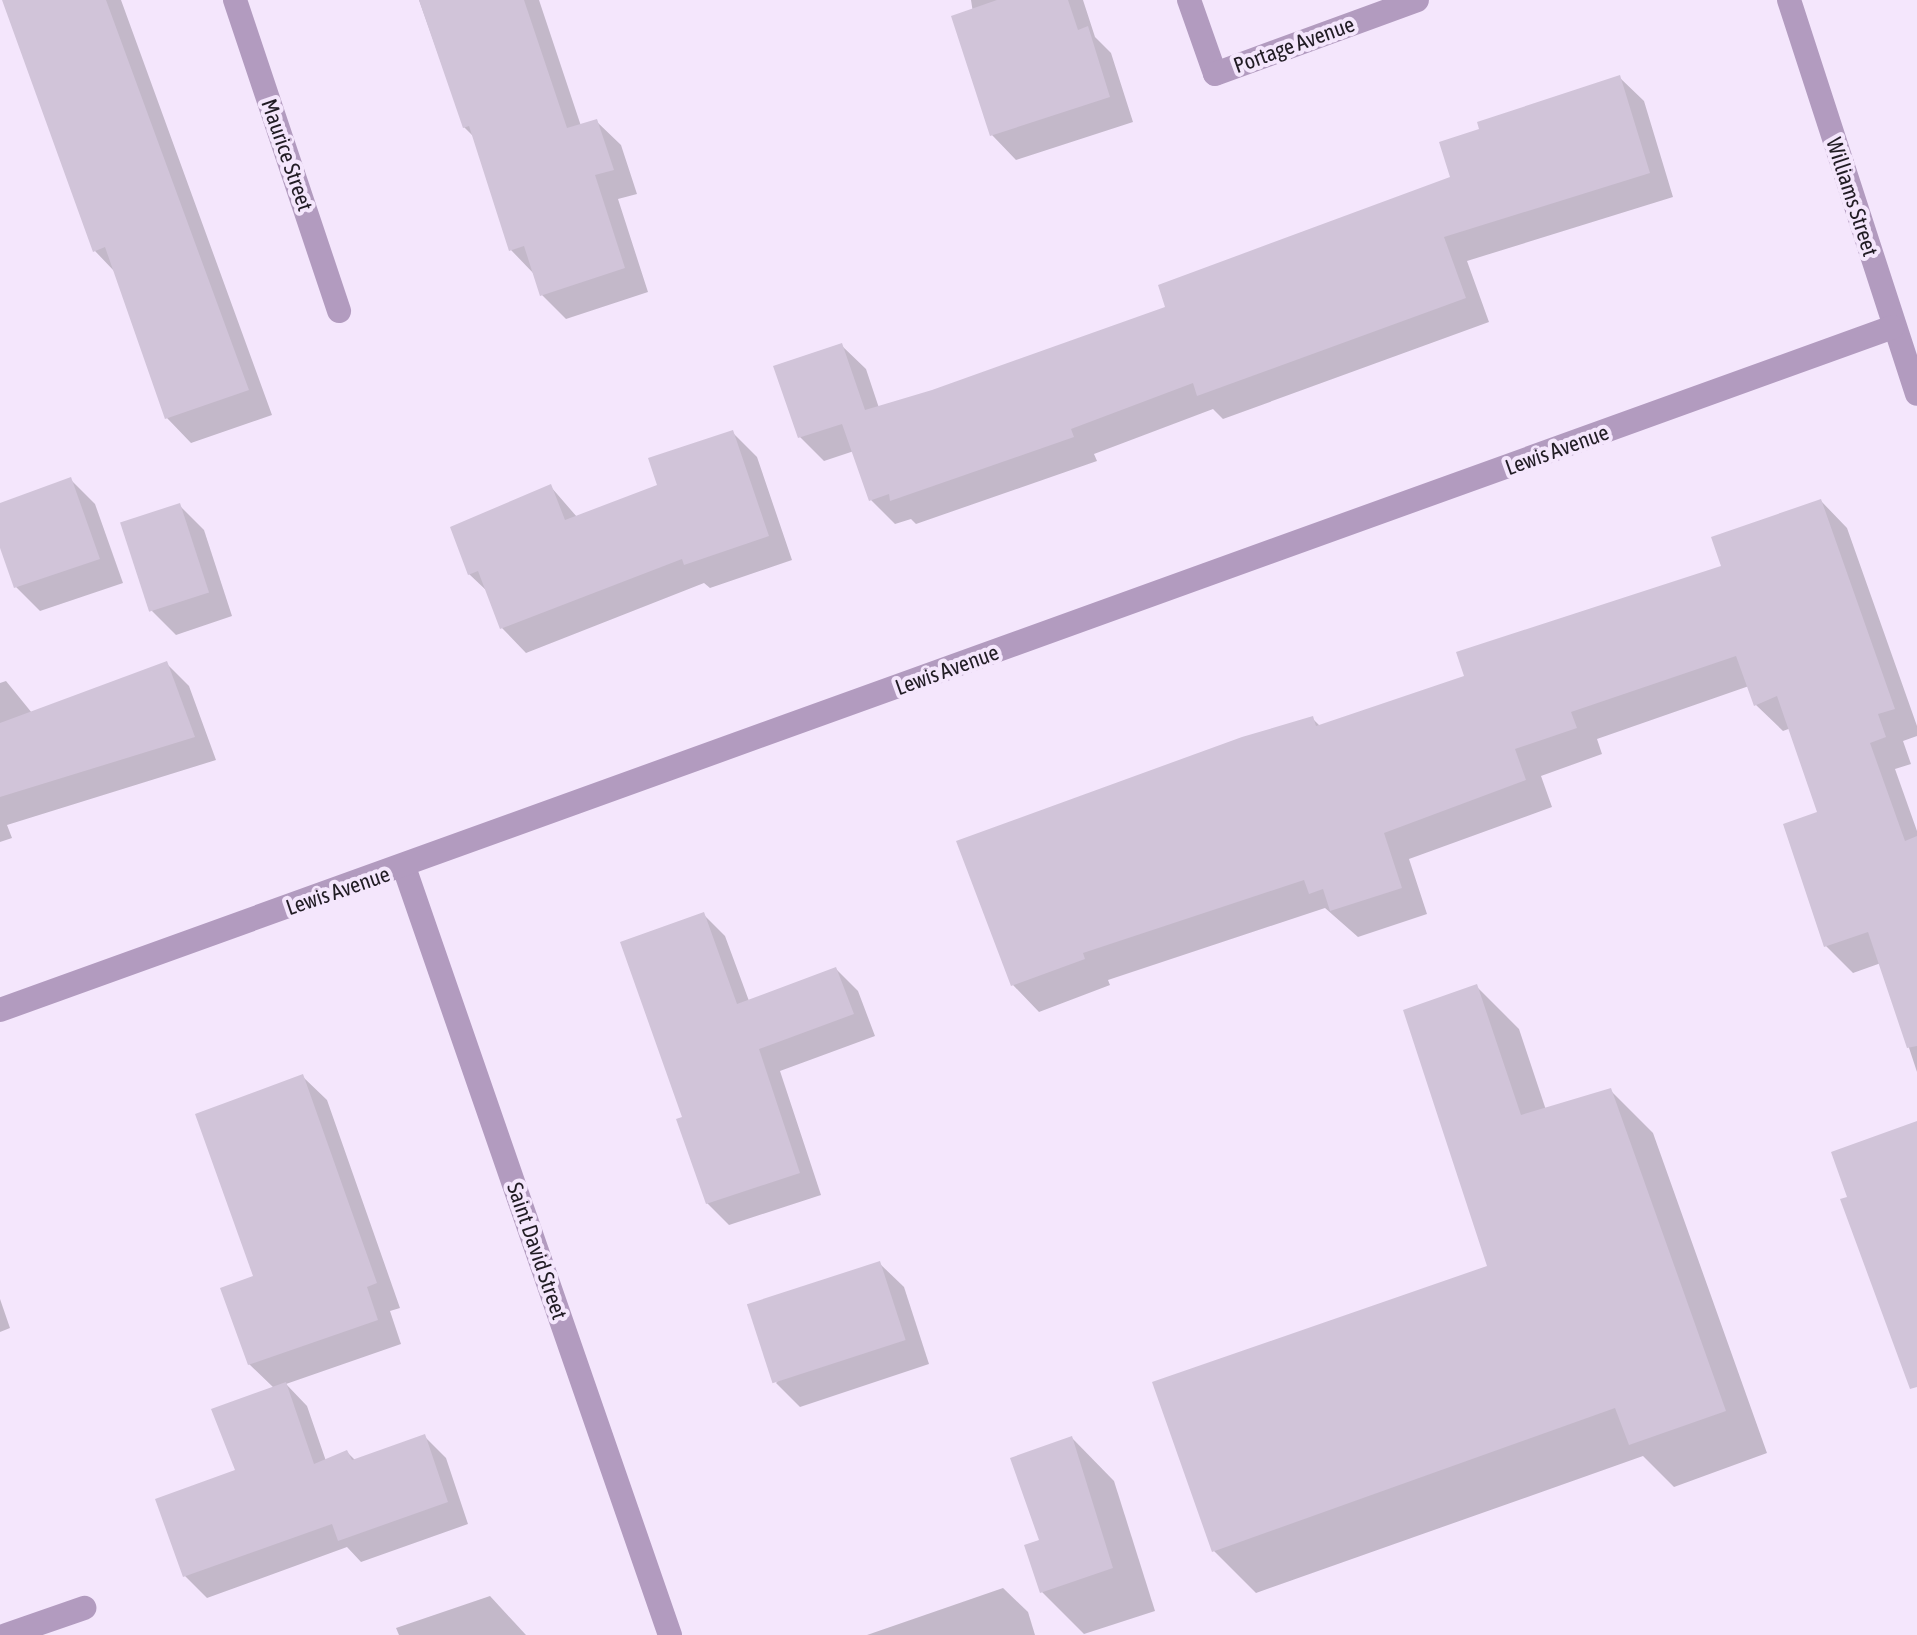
<!DOCTYPE html>
<style>
body{margin:0}
#map{position:relative;width:1917px;height:1635px;overflow:hidden;background:#f4e6fc;font-family:"Asap Condensed",sans-serif}
div>[style]{position:absolute}
.shadow>*{inset:0;background:#0003}
.building>*{inset:0;background:#d1c4d9;transform-origin:0 0}
.minor>*{height:24px;margin:-12px;padding:0 12px;transform-origin:12px;border-radius:12px;background:#b29bbf}
span{translate:-50% -50%;white-space:nowrap;text-align:center;line-height:1.15;-webkit-text-stroke:8px #f4e6fc;paint-order:stroke}
.street-label{font-size:22px;color:#211c24}
</style>
<div id="map">
<div class="shadow">
<div style="clip-path:polygon(4px 0,121px 0,272px 415px,191px 443px,167px 418px,115px 272px,95px 251px)"></div>
<div style="clip-path:polygon(419px 0,539px 0,581px 126px,596px 121px,621px 145px,637px 194px,618px 199px,648px 292px,566px 319px,542px 295px,535px 275px,511px 250px,474px 137px,464px 127px)"></div>
<div style="clip-path:polygon(971px 0,1083px 0,1095px 37px,1111px 53px,1133px 122px,1016px 160px,992px 135px)"></div>
<div style="clip-path:polygon(1619px 77px,1644px 101px,1673px 197px,1467px 261px,1489px 322px,1223px 419px,1213px 409px,1094px 454px,1097px 461px,916px 524px,911px 519px,895px 524px,871px 500px,854px 451px,824px 461px,800px 437px,841px 345px,866px 369px,879px 408px,933px 392px,1168px 308px,1453px 178px)"></div>
<div style="clip-path:polygon(732px 432px,757px 457px,792px 560px,710px 588px,704px 583px,526px 653px,502px 628px,488px 592px,469px 574px,551px 487px,577px 517px,659px 486px)"></div>
<div style="clip-path:polygon(70px 479px,95px 504px,123px 583px,40px 611px,16px 587px,0 542px,0 505px)"></div>
<div style="clip-path:polygon(1821px 501px,1847px 528px,1917px 726px,1917px 736px,1903px 741px,1911px 764px,1895px 769px,1917px 831px,1917px 1072px,1881px 963px,1853px 973px,1826px 946px,1785px 825px,1820px 813px,1791px 728px,1783px 731px,1756px 705px,1749px 686px,1597px 739px,1602px 754px,1541px 776px,1552px 807px,1409px 859px,1427px 914px,1358px 937px,1325px 908px,1108px 980px,1110px 985px,1039px 1012px,1013px 985px,1312px 718px,1321px 727px,1466px 678px,1724px 567px)"></div>
<div style="clip-path:polygon(180px 506px,204px 530px,232px 616px,176px 635px,152px 611px)"></div>
<div style="clip-path:polygon(166px 663px,189px 686px,216px 760px,7px 825px,12px 838px,0 842px,0 683px,6px 681px,32px 713px)"></div>
<div style="clip-path:polygon(703px 914px,725px 936px,749px 1001px,836px 969px,858px 991px,875px 1036px,780px 1071px,821px 1195px,729px 1225px,707px 1203px,684px 1118px)"></div>
<div style="clip-path:polygon(1477px 987px,1519px 1029px,1546px 1110px,1610px 1090px,1653px 1133px,1767px 1453px,1674px 1487px,1643px 1456px,1256px 1593px,1214px 1551px,1490px 1267px)"></div>
<div style="clip-path:polygon(302px 1076px,327px 1100px,400px 1308px,390px 1311px,401px 1344px,286px 1384px,307px 1406px,326px 1461px,347px 1452px,356px 1461px,424px 1436px,446px 1458px,468px 1524px,361px 1562px,347px 1547px,207px 1598px,185px 1576px,274px 1388px,249px 1364px,256px 1277px)"></div>
<div style="clip-path:polygon(879px 1263px,904px 1287px,929px 1364px,800px 1407px,776px 1383px)"></div>
<div style="clip-path:polygon(0 1299px,10px 1328px,0 1332px)"></div>
<div style="clip-path:polygon(1072px 1438px,1114px 1481px,1155px 1611px,1084px 1634px,1042px 1592px,1042px 1541px)"></div>
<div style="clip-path:polygon(1003px 1588px,1028px 1612px,1035px 1635px,867px 1635px)"></div>
<div style="clip-path:polygon(490px 1596px,526px 1635px,399px 1635px,396px 1628px)"></div>
</div>
<div class="building">
<div style="clip-path:polygon(2px 0,106px 0,249px 390px,165px 419px,105px 247px,93px 252px)"></div>
<div style="clip-path:polygon(419px 0,524px 0,567px 128px,597px 119px,614px 170px,595px 175px,625px 268px,540px 296px,524px 246px,509px 251px,469px 126px,463px 128px)"></div>
<div style="clip-path:polygon(997px 0,1068px 0,1078px 30px,1088px 26px,1110px 97px,990px 136px,951px 16px)"></div>
<div style="clip-path:polygon(1620px 75px,1650px 173px,1444px 237px,1466px 298px,1197px 396px,1193px 383px,1071px 429px,1074px 437px,890px 501px,889px 494px,869px 501px,842px 424px,798px 438px,773px 366px,842px 343px,865px 410px,932px 390px,1165px 307px,1158px 285px,1450px 177px,1439px 142px,1479px 129px,1477px 122px)"></div>
<div style="clip-path:polygon(733px 430px,769px 536px,684px 565px,682px 559px,500px 629px,478px 571px,468px 575px,450px 527px,551px 484px,565px 520px,657px 485px,648px 458px)"></div>
<div style="clip-path:polygon(71px 477px,100px 559px,14px 588px,0 548px,0 503px)"></div>
<div style="clip-path:polygon(1821px 499px,1895px 709px,1878px 714px,1886px 737px,1870px 743px,1905px 841px,1917px 836px,1917px 1046px,1907px 1048px,1868px 932px,1824px 947px,1783px 824px,1817px 812px,1777px 696px,1754px 706px,1736px 656px,1571px 712px,1577px 728px,1515px 749px,1526px 780px,1384px 833px,1402px 888px,1330px 911px,1323px 889px,1309px 894px,1304px 880px,1083px 953px,1085px 959px,1011px 986px,956px 841px,1242px 737px,1313px 716px,1316px 726px,1464px 676px,1456px 652px,1721px 566px,1711px 537px)"></div>
<div style="left:180px;top:503px;width:94px;height:63px;rotate:72deg"></div>
<div style="clip-path:polygon(167px 661px,195px 737px,0 797px,0 723px)"></div>
<div style="clip-path:polygon(704px 912px,737px 1004px,836px 967px,854px 1014px,759px 1049px,800px 1173px,706px 1204px,676px 1119px,682px 1117px,620px 942px)"></div>
<div style="clip-path:polygon(1477px 984px,1521px 1115px,1611px 1088px,1726px 1411px,1629px 1445px,1615px 1408px,1212px 1552px,1152px 1382px,1487px 1266px,1403px 1010px)"></div>
<div style="clip-path:polygon(303px 1074px,377px 1283px,367px 1287px,378px 1320px,248px 1365px,220px 1288px,253px 1276px,195px 1114px)"></div>
<div style="clip-path:polygon(1917px 1121px,1917px 1387px,1910px 1389px,1840px 1199px,1847px 1197px,1831px 1152px)"></div>
<div style="left:880px;top:1261px;width:83px;height:140px;rotate:72deg"></div>
<div style="clip-path:polygon(286px 1382px,314px 1464px,347px 1450px,352px 1460px,425px 1434px,448px 1502px,338px 1541px,332px 1524px,183px 1577px,155px 1499px,235px 1470px,211px 1409px)"></div>
<div style="clip-path:polygon(1072px 1436px,1113px 1568px,1040px 1593px,1024px 1545px,1039px 1540px,1010px 1458px)"></div>
</div>
<div class="minor">
<div style="left:235px;top:0;width:328px;rotate:71.5deg"></div>
<div style="left:1189px;top:0;width:78px;rotate:70.6deg"></div>
<div style="left:1215px;top:74px;width:215px;rotate:-20.1deg"></div>
<div style="left:1789px;top:0;width:414px;rotate:72deg"></div>
<div style="left:404px;top:867px;width:813px;rotate:70.9deg"></div>
<div style="left:0;top:1010px;width:2012px;rotate:-19.84deg"></div>
<div style="left:6px;top:1635px;width:83px;rotate:-19.1deg"></div>
</div>
<div class="street-label">
<span style="left:1294px;top:45px;rotate:-20deg">Portage Avenue</span>
<span style="left:287px;top:155px;rotate:71deg">Maurice Street</span>
<span style="left:1852px;top:197px;rotate:72deg">Williams Street</span>
<span style="left:1557px;top:450px;rotate:-20deg">Lewis Avenue</span>
<span style="left:947px;top:670px;rotate:-20deg">Lewis Avenue</span>
<span style="left:338px;top:891px;rotate:-19deg">Lewis Avenue</span>
<span style="left:537px;top:1251px;rotate:71deg">Saint David Street</span>
</div>
</div>
